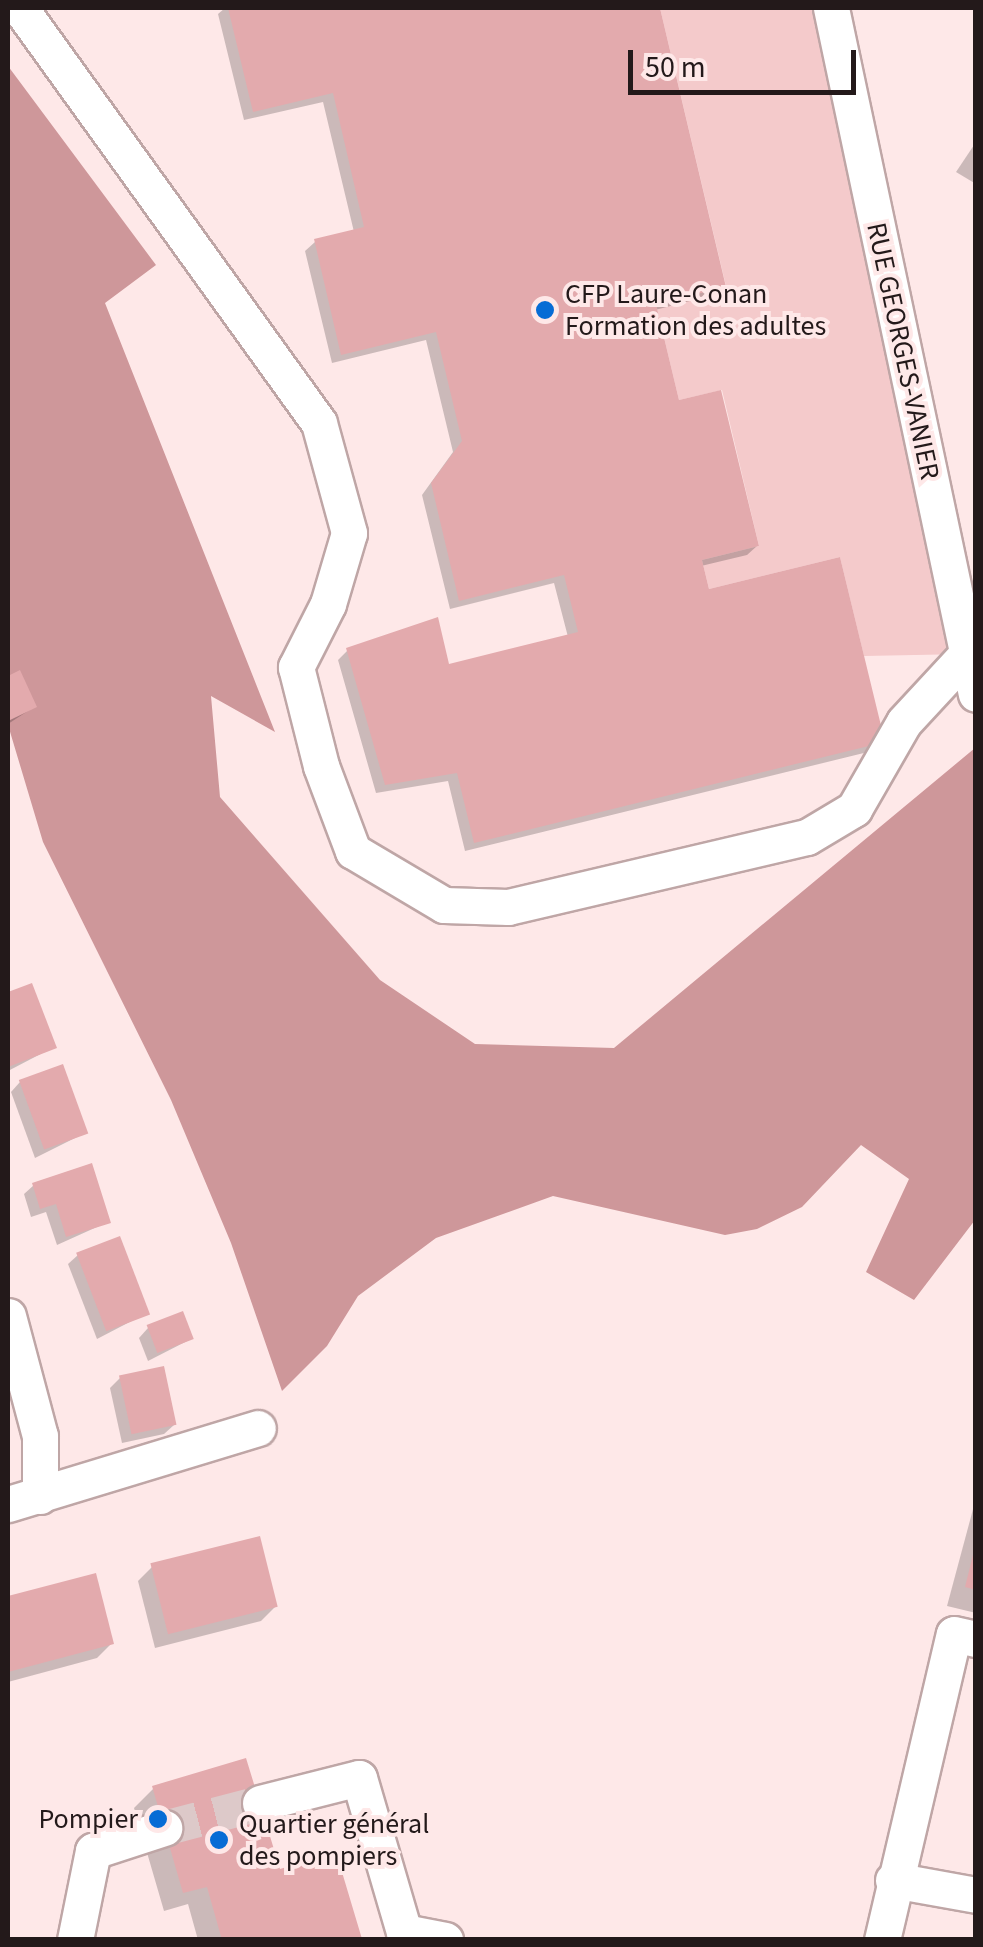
<!DOCTYPE html>
<meta charset="utf-8">
<style>
body{margin:0}
#map{position:relative;width:983px;height:1947px;overflow:hidden;background:#fee8e8;font-family:"Source Sans 3",sans-serif}
div>[style]{position:absolute}
.green>*{inset:0;background:#f4cacb}
.forest>*{inset:0;background:#ce979a}
.shadow>*{inset:0;background:#0003}
.building>*{inset:0;background:#e3aaad;transform-origin:0 0}
.minor-tunnel>*{height:35px;margin-top:-17.5px;transform-origin:0;background:repeating-linear-gradient(90deg,#ddc9c9 0 35px,transparent 0 53px)}
.roads{filter:drop-shadow(2px 0 #bfa6a6) drop-shadow(-2px 0 #bfa6a6) drop-shadow(0 2px #bfa6a6) drop-shadow(0 -2px #bfa6a6)}
.minor>*{height:35px;margin:-17.5px;padding:0 17.5px;transform-origin:17.5px;border-radius:17.5px;background:#fff}
.dots>*{width:28px;height:28px;translate:-50% -50%;box-sizing:border-box;border:5px solid #fee8e8;border-radius:50%}
span{translate:-50% -50%;white-space:nowrap;text-align:center;line-height:1.15;-webkit-text-stroke:8px #fee8e8;paint-order:stroke}
.poi-label{font-size:28px;color:#23191a}
.left{translate:0 -50%;text-align:left}
.right{translate:-100% -50%;text-align:right}
.street-label{font-size:28px;color:#23191a}
.frame{position:absolute;inset:0;border:10px solid #23191a;pointer-events:none}
.scale{position:absolute;left:628px;top:50px;width:228px;height:45px;box-sizing:border-box;border:5px solid #23191a;border-top:0;padding-left:12px;font-size:30px;line-height:35px;white-space:nowrap;color:#23191a;-webkit-text-stroke:8px #fee8e8;paint-order:stroke}
</style>
<div id="map">
<div class="green">
<div style="clip-path:polygon(660px 8px,829px 8px,966px 654px,864px 656px,840px 557px,709px 589px,702px 560px,759px 546px,722px 390px,679px 400px,656px 304px,726px 286px)"></div>
</div>
<div class="forest">
<div style="clip-path:polygon(8px 66px,156px 265px,105px 303px,275px 732px,211px 696px,220px 797px,380px 980px,475px 1044px,614px 1048px,975px 748px,975px 1220px,914px 1300px,866px 1272px,909px 1179px,861px 1145px,802px 1207px,757px 1229px,725px 1235px,553px 1196px,436px 1238px,358px 1296px,327px 1346px,282px 1391px,231px 1243px,171px 1100px,43px 842px,8px 725px)"></div>
</div>
<div class="shadow">
<div style="clip-path:polygon(225px 8px,657px 8px,723px 286px,713px 295px,655px 310px,677px 403px,757px 546px,747px 555px,701px 566px,707px 592px,838px 560px,872px 751px,465px 851px,448px 781px,376px 793px,338px 660px,347px 651px,447px 667px,568px 637px,554px 583px,450px 609px,422px 495px,453px 452px,426px 340px,332px 363px,305px 251px,315px 242px,354px 232px,323px 102px,244px 120px,218px 14px)"></div>
<div style="clip-path:polygon(976px 142px,976px 184px,956px 172px)"></div>
<div style="clip-path:polygon(19px 673px,34px 707px,8px 724px,8px 679px)"></div>
<div style="clip-path:polygon(31px 986px,54px 1047px,8px 1071px,8px 995px)"></div>
<div style="clip-path:polygon(20px 1082px,85px 1133px,35px 1158px,11px 1092px)"></div>
<div style="clip-path:polygon(34px 1185px,108px 1222px,57px 1245px,46px 1212px,31px 1217px,24px 1194px)"></div>
<div style="clip-path:polygon(78px 1255px,147px 1313px,97px 1339px,68px 1264px)"></div>
<div style="clip-path:polygon(148px 1328px,191px 1339px,148px 1361px,139px 1338px)"></div>
<div style="clip-path:polygon(120px 1378px,174px 1425px,164px 1434px,122px 1443px,110px 1388px)"></div>
<div style="clip-path:polygon(976px 1498px,976px 1613px,947px 1606px)"></div>
<div style="clip-path:polygon(152px 1567px,276px 1606px,261px 1621px,155px 1648px,138px 1581px)"></div>
<div style="clip-path:polygon(94px 1576px,111px 1644px,97px 1658px,8px 1682px,8px 1599px)"></div>
<div style="clip-path:polygon(153px 1789px,278px 1872px,359px 1938px,198px 1940px,188px 1904px,164px 1911px,134px 1808px)"></div>
</div>
<div class="building">
<div style="clip-path:polygon(228px 8px,660px 8px,726px 287px,656px 304px,679px 400px,721px 390px,759px 546px,702px 560px,709px 589px,840px 557px,885px 742px,474px 843px,457px 773px,385px 785px,346px 648px,438px 617px,449px 664px,578px 632px,564px 575px,459px 601px,431px 483px,462px 441px,436px 332px,341px 355px,314px 239px,364px 227px,333px 93px,253px 112px)"></div>
<div style="clip-path:polygon(20px 670px,37px 707px,8px 721px,8px 676px)"></div>
<div style="clip-path:polygon(32px 983px,57px 1048px,8px 1067px,8px 992px)"></div>
<div style="left:63px;top:1064px;width:74px;height:47px;rotate:70deg"></div>
<div style="clip-path:polygon(92px 1163px,111px 1223px,66px 1237px,56px 1204px,40px 1209px,32px 1183px)"></div>
<div style="left:120px;top:1236px;width:84px;height:47px;rotate:69deg"></div>
<div style="left:183px;top:1311px;width:30px;height:39px;rotate:69deg"></div>
<div style="left:164px;top:1366px;width:60px;height:46px;rotate:78deg"></div>
<div style="left:260px;top:1536px;width:73px;height:113px;rotate:76deg"></div>
<div style="clip-path:polygon(974px 1551px,976px 1551px,976px 1590px,965px 1587px)"></div>
<div style="clip-path:polygon(96px 1573px,114px 1644px,8px 1672px,8px 1596px)"></div>
<div style="clip-path:polygon(246px 1758px,280px 1869px,336px 1852px,362px 1939px,222px 1940px,207px 1887px,183px 1893px,152px 1786px)"></div>
</div>
<div class="minor-tunnel">
<div style="left:164px;top:1828px;width:99px;rotate:-14.6deg"></div>
</div>
<div class="roads">
<div class="minor">
<div style="left:20px;top:8px;width:511px;rotate:54.23deg"></div>
<div style="left:319px;top:423px;width:114px;rotate:74.7deg"></div>
<div style="left:349px;top:533px;width:74px;rotate:106.5deg"></div>
<div style="left:328px;top:604px;width:71px;rotate:116.9deg"></div>
<div style="left:296px;top:667px;width:102px;rotate:75.8deg"></div>
<div style="left:321px;top:766px;width:91px;rotate:69.4deg"></div>
<div style="left:353px;top:851px;width:106px;rotate:30.7deg"></div>
<div style="left:444px;top:905px;width:64px;rotate:1.8deg"></div>
<div style="left:508px;top:907px;width:307px;rotate:-13.2deg"></div>
<div style="left:807px;top:837px;width:55px;rotate:-30.8deg"></div>
<div style="left:854px;top:809px;width:100px;rotate:-60.1deg"></div>
<div style="left:904px;top:722px;width:93px;rotate:-47.2deg"></div>
<div style="left:831px;top:8px;width:701px;rotate:78.07deg"></div>
<div style="left:8px;top:1316px;width:124px;rotate:75.1deg"></div>
<div style="left:40px;top:1436px;width:60px;rotate:90deg"></div>
<div style="left:8px;top:1504px;width:261px;rotate:-16.9deg"></div>
<div style="left:260px;top:1803px;width:102px;rotate:-14.2deg"></div>
<div style="left:359px;top:1778px;width:160px;rotate:73.7deg"></div>
<div style="left:404px;top:1932px;width:42px;rotate:11deg"></div>
<div style="left:893px;top:1880px;width:84px;rotate:10.2deg"></div>
<div style="left:75px;top:1940px;width:91px;rotate:-78.6deg"></div>
<div style="left:93px;top:1851px;width:75px;rotate:-17.9deg"></div>
<div style="left:882px;top:1940px;width:314px;rotate:-76.8deg"></div>
<div style="left:954px;top:1634px;width:23px;rotate:13deg"></div>
</div>
</div>
<div class="dots">
<div style="left:545px;top:310px;background:#076cd5"></div>
<div style="left:158px;top:1819px;background:#076cd5"></div>
<div style="left:219px;top:1840px;background:#076cd5"></div>
</div>
<div class="poi-label">
<span class="left" style="left:565px;top:310px">CFP Laure-Conan<br>Formation des adultes</span>
<span class="right" style="left:138px;top:1819px">Pompier</span>
<span class="left" style="left:239px;top:1840px">Quartier général<br>des pompiers</span>
</div>
<div class="street-label">
<span style="left:903px;top:351px;rotate:78deg">RUE GEORGES-VANIER</span>
</div>
<div class="frame"></div>
<div class="scale">50 m</div>
</div>
